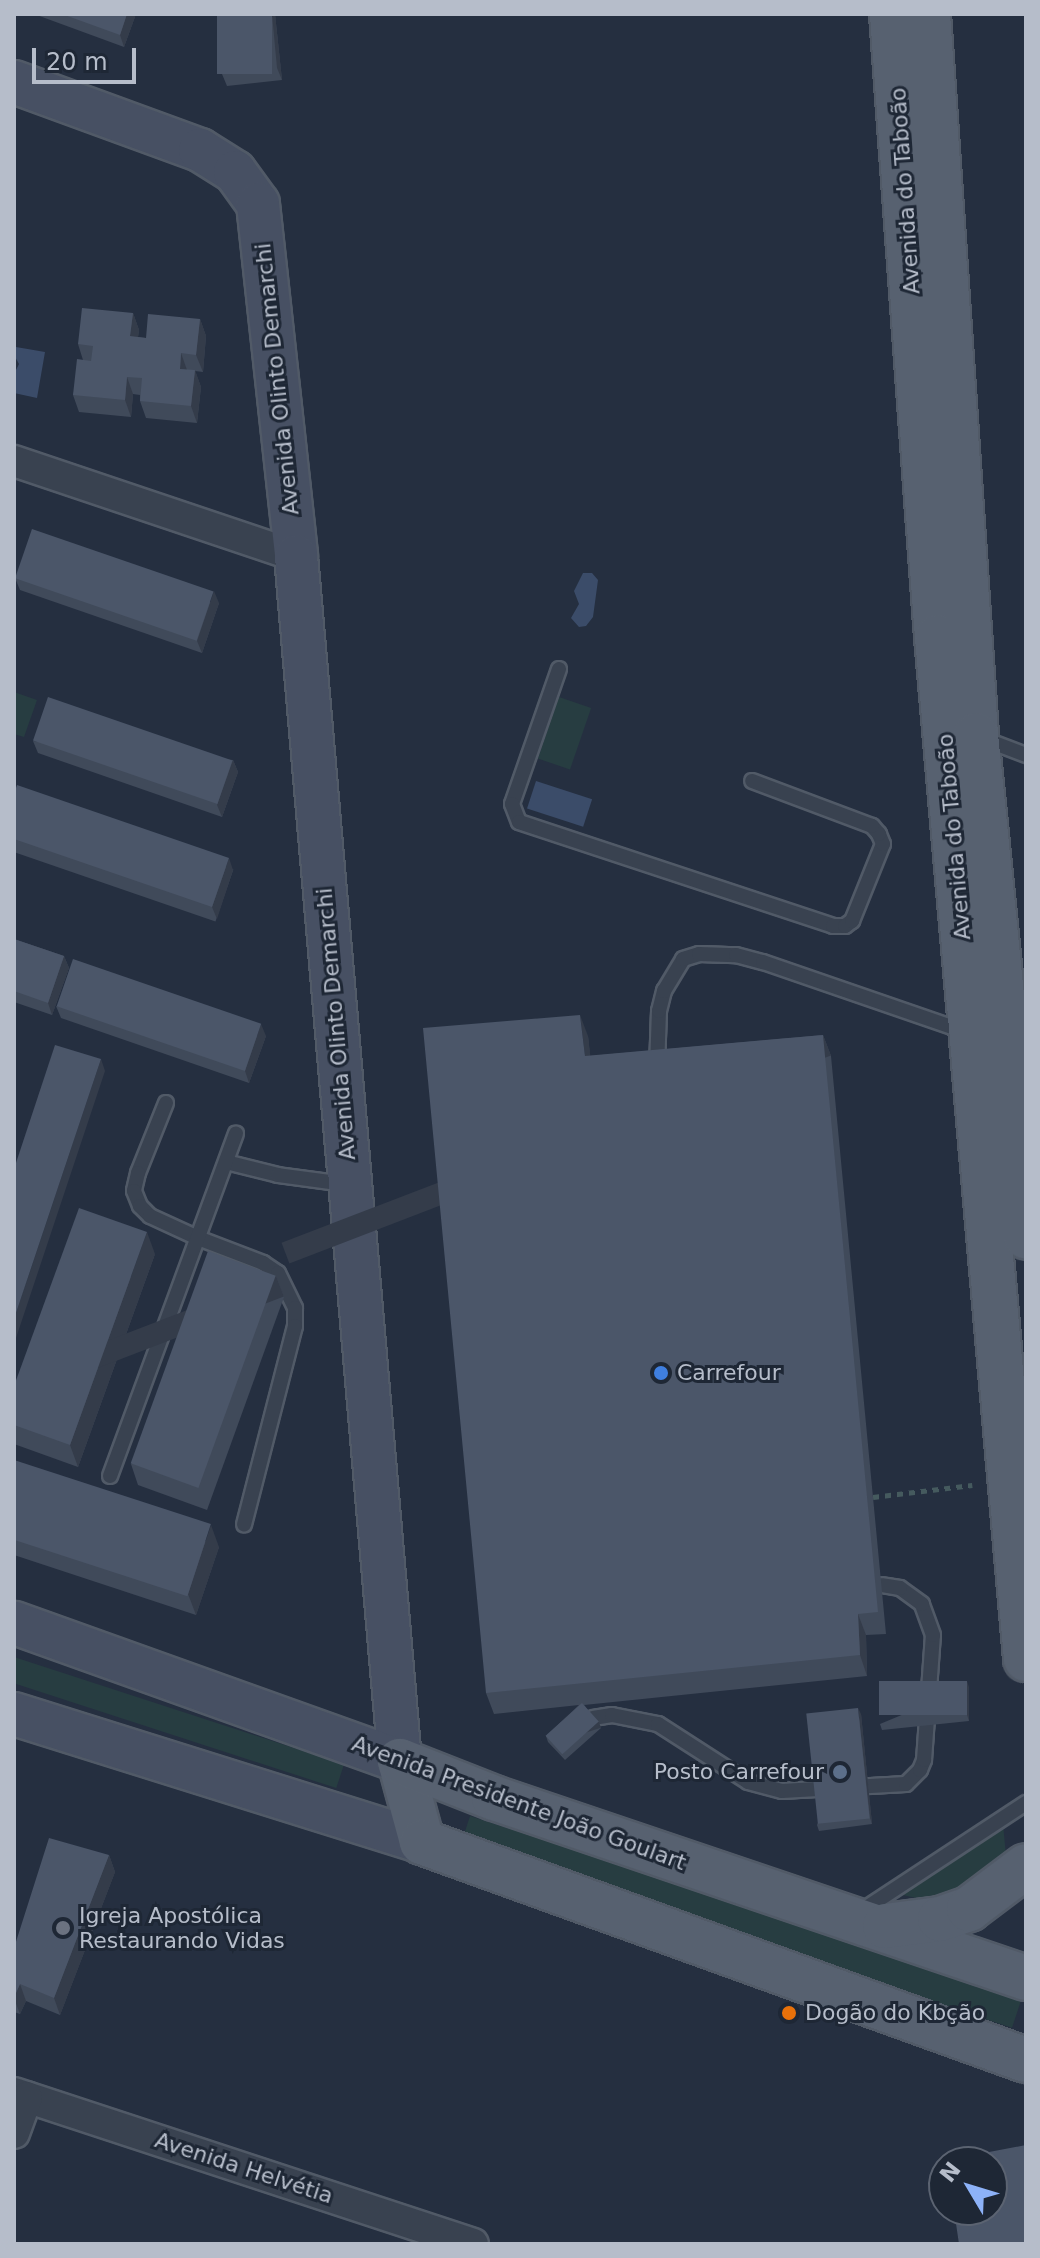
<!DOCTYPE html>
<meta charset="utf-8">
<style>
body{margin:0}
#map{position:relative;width:1040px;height:2258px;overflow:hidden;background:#252f40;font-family:"DejaVu Sans",sans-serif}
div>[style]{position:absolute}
.green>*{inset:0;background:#273d41;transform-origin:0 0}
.water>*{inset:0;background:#3b4c69;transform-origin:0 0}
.path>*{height:5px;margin-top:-2.5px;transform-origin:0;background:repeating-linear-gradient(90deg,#455a5e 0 6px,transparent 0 12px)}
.roads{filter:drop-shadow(2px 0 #515a67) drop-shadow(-2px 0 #515a67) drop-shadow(0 2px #515a67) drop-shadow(0 -2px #515a67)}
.lane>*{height:14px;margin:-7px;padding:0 7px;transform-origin:7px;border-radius:7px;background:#394250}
.street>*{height:30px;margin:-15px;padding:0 15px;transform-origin:15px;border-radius:15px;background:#394250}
.secondary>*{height:42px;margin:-21px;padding:0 21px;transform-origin:21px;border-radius:21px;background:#475063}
.primary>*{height:44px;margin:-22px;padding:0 22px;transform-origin:22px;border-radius:22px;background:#576170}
.wall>*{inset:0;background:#404a5a;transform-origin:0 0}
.shaded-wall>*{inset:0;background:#343c4a;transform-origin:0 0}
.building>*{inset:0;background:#4b5669;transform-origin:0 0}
.dots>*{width:22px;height:22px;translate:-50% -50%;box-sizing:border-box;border:4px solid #1e2735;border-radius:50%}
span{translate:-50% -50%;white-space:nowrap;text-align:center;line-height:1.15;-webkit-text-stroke:6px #1e2735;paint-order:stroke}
.street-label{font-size:22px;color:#b6bdca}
.poi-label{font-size:22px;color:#b6bdca}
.left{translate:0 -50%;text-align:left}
.right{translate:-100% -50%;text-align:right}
.frame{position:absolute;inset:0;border:16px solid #b6bdca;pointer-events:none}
.north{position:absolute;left:928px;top:2146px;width:80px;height:80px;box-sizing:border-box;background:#1e2735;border:2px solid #5b6371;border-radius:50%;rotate:308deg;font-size:22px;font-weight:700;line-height:32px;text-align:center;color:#b6bdca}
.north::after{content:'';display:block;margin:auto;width:28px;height:36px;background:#8db2f8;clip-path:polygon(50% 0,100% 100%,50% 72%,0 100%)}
.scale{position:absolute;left:32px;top:48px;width:104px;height:36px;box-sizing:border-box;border:4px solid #b6bdca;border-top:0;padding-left:10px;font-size:24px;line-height:28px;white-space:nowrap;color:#b6bdca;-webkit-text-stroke:6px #1e2735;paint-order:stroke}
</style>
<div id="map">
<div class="green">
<div style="clip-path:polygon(14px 692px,37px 700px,24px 737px,14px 734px)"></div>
<div style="left:559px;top:697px;width:34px;height:65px;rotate:19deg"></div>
<div style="left:14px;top:1657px;width:347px;height:25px;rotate:18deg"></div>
<div style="left:470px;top:1816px;width:581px;height:34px;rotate:18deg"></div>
<div style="clip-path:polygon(1003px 1824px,1006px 1856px,994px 1879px,928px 1901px,899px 1894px)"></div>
</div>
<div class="water">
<div style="clip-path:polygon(16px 347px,45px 352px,37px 398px,14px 393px,14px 374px,19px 364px,14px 355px)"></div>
<div style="clip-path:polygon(583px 573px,592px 573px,598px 580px,593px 617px,586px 626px,579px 627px,571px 618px,579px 604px,574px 591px)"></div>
<div style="left:536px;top:781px;width:59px;height:29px;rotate:18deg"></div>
</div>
<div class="path">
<div style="left:873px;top:1497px;width:100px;rotate:-6.9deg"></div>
</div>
<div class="roads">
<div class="lane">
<div style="left:559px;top:669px;width:143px;rotate:109.2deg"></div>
<div style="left:512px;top:804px;width:19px;rotate:69deg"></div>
<div style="left:519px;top:822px;width:331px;rotate:18.3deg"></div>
<div style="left:833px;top:926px;width:12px"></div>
<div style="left:845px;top:926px;width:9px;rotate:-36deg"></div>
<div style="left:852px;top:921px;width:83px;rotate:-68.1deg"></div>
<div style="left:883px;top:844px;width:11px;rotate:-112deg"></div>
<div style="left:879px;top:834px;width:11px;rotate:-131deg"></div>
<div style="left:872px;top:826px;width:128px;rotate:-159.4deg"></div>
<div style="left:984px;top:739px;width:45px;rotate:20.9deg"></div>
<div style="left:657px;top:1068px;width:57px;rotate:-88deg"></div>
<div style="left:659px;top:1011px;width:21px;rotate:-76deg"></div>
<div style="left:664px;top:991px;width:37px;rotate:-59deg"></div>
<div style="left:683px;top:959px;width:17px;rotate:-17deg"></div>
<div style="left:699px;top:954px;width:37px;rotate:2deg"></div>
<div style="left:736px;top:955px;width:28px;rotate:15deg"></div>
<div style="left:763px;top:962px;width:215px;rotate:19deg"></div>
<div style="left:166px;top:1103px;width:75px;rotate:111.8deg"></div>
<div style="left:138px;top:1173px;width:18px;rotate:103deg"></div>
<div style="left:134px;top:1191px;width:16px;rotate:68deg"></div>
<div style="left:140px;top:1206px;width:14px;rotate:45deg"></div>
<div style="left:150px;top:1216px;width:53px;rotate:24.6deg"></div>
<div style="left:198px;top:1238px;width:70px;rotate:21deg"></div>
<div style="left:263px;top:1263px;width:18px;rotate:34deg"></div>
<div style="left:278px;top:1273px;width:39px;rotate:64deg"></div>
<div style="left:295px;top:1308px;width:18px;rotate:90deg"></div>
<div style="left:295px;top:1326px;width:205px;rotate:104.4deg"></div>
<div style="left:226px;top:1162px;width:54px;rotate:14deg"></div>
<div style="left:278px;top:1175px;width:68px;rotate:7.7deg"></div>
<div style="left:110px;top:1476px;width:365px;rotate:-69.8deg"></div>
<div style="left:593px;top:1718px;width:19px;rotate:-9deg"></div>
<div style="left:612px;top:1715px;width:47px;rotate:11.1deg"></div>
<div style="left:658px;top:1724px;width:107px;rotate:32.8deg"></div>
<div style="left:748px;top:1782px;width:35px;rotate:15deg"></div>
<div style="left:782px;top:1791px;width:124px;rotate:-3.2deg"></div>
<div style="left:906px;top:1784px;width:20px;rotate:-45deg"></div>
<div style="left:920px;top:1770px;width:11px;rotate:-68deg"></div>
<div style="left:924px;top:1760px;width:125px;rotate:-85.9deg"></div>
<div style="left:933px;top:1635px;width:33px;rotate:-110deg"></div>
<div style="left:922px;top:1604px;width:27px;rotate:-144deg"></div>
<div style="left:900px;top:1588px;width:18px;rotate:-171deg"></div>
<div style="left:860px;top:1912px;width:199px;rotate:-33.3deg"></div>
</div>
<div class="street">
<div style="left:14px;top:461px;width:298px;rotate:18.6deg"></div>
<div style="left:14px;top:2093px;width:483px;rotate:18.2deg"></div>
<div style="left:14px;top:2133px;width:38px;rotate:-70deg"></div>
</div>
<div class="secondary">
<div style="left:14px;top:82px;width:198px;rotate:20.1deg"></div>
<div style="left:200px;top:150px;width:41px;rotate:32.2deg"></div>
<div style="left:235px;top:172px;width:39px;rotate:54deg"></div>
<div style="left:258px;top:204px;width:354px;rotate:83.8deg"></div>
<div style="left:296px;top:556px;width:1209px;rotate:85.07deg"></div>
<div style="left:400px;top:1761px;width:410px;rotate:-160.3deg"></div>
<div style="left:14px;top:1714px;width:428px;rotate:17.4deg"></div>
</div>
<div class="primary">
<div style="left:892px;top:14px;width:625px;rotate:85.87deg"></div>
<div style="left:937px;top:637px;width:1026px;rotate:85.02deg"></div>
<div style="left:928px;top:14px;width:723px;rotate:86.19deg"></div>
<div style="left:976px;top:735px;width:504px;rotate:84.31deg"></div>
<div style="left:400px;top:1761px;width:84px;rotate:74.8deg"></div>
<div style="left:422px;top:1842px;width:642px;rotate:19.85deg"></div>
<div style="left:400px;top:1761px;width:101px;rotate:21.5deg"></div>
<div style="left:494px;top:1798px;width:562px;rotate:18.69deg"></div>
<div style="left:885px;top:1926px;width:55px;rotate:-7.3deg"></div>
<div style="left:940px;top:1919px;width:31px;rotate:-19deg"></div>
<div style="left:969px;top:1909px;width:71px;rotate:-37deg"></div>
</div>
</div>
<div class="wall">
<div style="clip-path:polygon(34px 14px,136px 14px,124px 47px)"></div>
<div style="clip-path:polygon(275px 14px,282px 80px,227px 86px,222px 74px)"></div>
<div style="clip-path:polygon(133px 313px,139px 330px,138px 337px,146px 338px,200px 319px,206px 336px,203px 372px,195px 371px,201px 387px,197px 423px,146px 418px,140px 401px,140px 395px,133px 394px,131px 417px,79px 412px,73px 395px,83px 360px,78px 344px)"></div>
<div style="clip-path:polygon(15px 578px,219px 603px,202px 653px,20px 590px)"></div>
<div style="clip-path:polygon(33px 741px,233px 760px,238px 772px,222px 817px,38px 753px)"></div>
<div style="left:14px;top:794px;width:232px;height:55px;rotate:19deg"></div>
<div style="clip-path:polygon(14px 939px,64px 956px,69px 968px,52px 1015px,14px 1002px)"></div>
<div style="clip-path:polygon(56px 1006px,266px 1036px,249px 1083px,61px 1018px)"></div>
<div style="clip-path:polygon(823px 1035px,831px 1056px,886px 1634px,866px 1635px,867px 1676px,584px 1705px,601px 1728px,565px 1760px,548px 1742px,546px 1736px,579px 1705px,494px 1714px,486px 1693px,588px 1036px,590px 1056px)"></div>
<div style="clip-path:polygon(155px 1254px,78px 1467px,14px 1444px,14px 1386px)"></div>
<div style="clip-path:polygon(276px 1276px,284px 1297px,207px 1510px,138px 1485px,131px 1464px)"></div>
<div style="clip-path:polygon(14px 1460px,219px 1547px,196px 1615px,14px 1555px)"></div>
<div style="clip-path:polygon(969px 1687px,969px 1721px,882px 1730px,880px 1724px)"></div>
<div style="clip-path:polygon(861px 1714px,872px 1824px,819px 1831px,817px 1825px)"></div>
<div style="clip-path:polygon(109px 1855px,115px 1872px,60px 2015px,26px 2001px,20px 2014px,14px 2012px,14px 1948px)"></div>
</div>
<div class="shaded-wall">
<div style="clip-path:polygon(127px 14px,136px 14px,124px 47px,120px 35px)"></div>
<div style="clip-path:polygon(272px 14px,275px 14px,282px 80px,277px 68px)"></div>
<div style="clip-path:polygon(133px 313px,139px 330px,136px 353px,130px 336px)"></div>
<div style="clip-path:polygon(200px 319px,206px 336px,203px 372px,196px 355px)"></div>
<div style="clip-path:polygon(181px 353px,187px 370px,180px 369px)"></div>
<div style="clip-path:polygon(195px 370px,201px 387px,197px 423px,191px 406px)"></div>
<div style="clip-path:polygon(127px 377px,133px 394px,131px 417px,125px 400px)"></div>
<div style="clip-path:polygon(214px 591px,219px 603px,202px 653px,197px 641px)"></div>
<div style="clip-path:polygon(233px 760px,238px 772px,222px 817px,217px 805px)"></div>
<div style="clip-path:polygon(229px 858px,233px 870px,217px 919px,212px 907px)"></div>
<div style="clip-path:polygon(64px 956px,69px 968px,52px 1015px,48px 1003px)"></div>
<div style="clip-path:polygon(580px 1015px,588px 1036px,593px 1078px,585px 1056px)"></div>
<div style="clip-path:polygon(261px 1024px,266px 1036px,249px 1083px,245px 1071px)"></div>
<div style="left:823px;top:1035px;width:22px;height:580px;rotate:69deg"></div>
<div style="clip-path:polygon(101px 1059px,105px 1071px,14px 1344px,14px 1319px)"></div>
<div style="clip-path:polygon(147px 1232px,155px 1254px,78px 1467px,70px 1445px)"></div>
<div style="left:276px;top:1276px;width:22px;height:226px;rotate:69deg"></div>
<div style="clip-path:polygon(211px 1525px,219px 1547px,196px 1615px,188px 1594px)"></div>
<div style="clip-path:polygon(858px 1614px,866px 1635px,867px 1676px,860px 1655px)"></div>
<div style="clip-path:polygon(967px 1681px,969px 1687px,969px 1721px,967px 1715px)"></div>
<div style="clip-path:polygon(858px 1708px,861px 1714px,872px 1824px,870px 1818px)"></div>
<div style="left:599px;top:1722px;width:6px;height:48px;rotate:72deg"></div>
<div style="clip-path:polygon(109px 1855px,115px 1872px,60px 2015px,54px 1998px)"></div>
<div style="clip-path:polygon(20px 1984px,26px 2001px,20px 2014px,14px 1998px)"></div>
</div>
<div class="building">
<div style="clip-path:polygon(62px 14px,127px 14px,120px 35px)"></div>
<div style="left:217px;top:14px;width:55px;height:60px"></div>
<div style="clip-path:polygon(82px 308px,133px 313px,130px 336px,146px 338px,148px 314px,200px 319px,196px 355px,181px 353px,180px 369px,195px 370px,191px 406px,140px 401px,142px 378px,127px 377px,125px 400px,73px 395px,77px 359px,91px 361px,93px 346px,78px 344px)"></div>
<div style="left:32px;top:529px;width:192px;height:52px;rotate:19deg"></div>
<div style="left:48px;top:697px;width:195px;height:46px;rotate:19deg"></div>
<div style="clip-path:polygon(17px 785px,229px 858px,212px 907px,14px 839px,14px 794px)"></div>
<div style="clip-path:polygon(14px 939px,64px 956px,48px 1003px,14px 991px)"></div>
<div style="left:73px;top:959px;width:199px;height:50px;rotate:19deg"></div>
<div style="clip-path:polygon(580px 1015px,585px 1056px,823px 1035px,878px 1612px,858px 1614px,860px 1655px,486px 1693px,423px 1028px)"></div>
<div style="clip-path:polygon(55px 1045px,101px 1059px,14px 1319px,14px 1169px)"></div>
<div style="clip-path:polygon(79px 1208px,147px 1232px,70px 1445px,14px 1425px,14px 1386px)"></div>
<div style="left:208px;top:1251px;width:72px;height:226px;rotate:20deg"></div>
<div style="left:14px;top:1460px;width:207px;height:76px;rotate:18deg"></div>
<div style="left:967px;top:1681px;width:34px;height:88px;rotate:90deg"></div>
<div style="left:582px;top:1703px;width:25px;height:49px;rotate:48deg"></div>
<div style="left:858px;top:1708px;width:111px;height:52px;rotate:84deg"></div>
<div style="clip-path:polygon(49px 1838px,109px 1855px,54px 1998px,20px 1984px,14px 1997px,14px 1948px)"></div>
<div style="clip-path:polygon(1026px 2145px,1026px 2244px,959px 2244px,954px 2210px,992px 2210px,992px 2162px,978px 2162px,992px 2160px,989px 2152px)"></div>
</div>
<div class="dots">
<div style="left:661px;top:1373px;background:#3f7fe0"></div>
<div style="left:840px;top:1772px;background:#5c6f8a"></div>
<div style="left:63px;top:1928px;background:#6b7280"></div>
<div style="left:789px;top:2013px;background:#e8710a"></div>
</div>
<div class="street-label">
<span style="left:905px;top:191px;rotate:-94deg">Avenida do Taboão</span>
<span style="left:277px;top:379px;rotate:-96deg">Avenida Olinto Demarchi</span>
<span style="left:954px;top:837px;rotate:-95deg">Avenida do Taboão</span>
<span style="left:336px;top:1024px;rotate:-95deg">Avenida Olinto Demarchi</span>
<span style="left:519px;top:1803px;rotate:20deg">Avenida Presidente João Goulart</span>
<span style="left:244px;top:2168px;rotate:18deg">Avenida Helvétia</span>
</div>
<div class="poi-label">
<span class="left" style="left:677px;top:1373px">Carrefour</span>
<span class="right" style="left:824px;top:1772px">Posto Carrefour</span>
<span class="left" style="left:79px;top:1928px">Igreja Apostólica<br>Restaurando Vidas</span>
<span class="left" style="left:805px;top:2013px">Dogão do Kbção</span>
</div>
<div class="frame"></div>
<div class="north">N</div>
<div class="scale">20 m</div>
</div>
